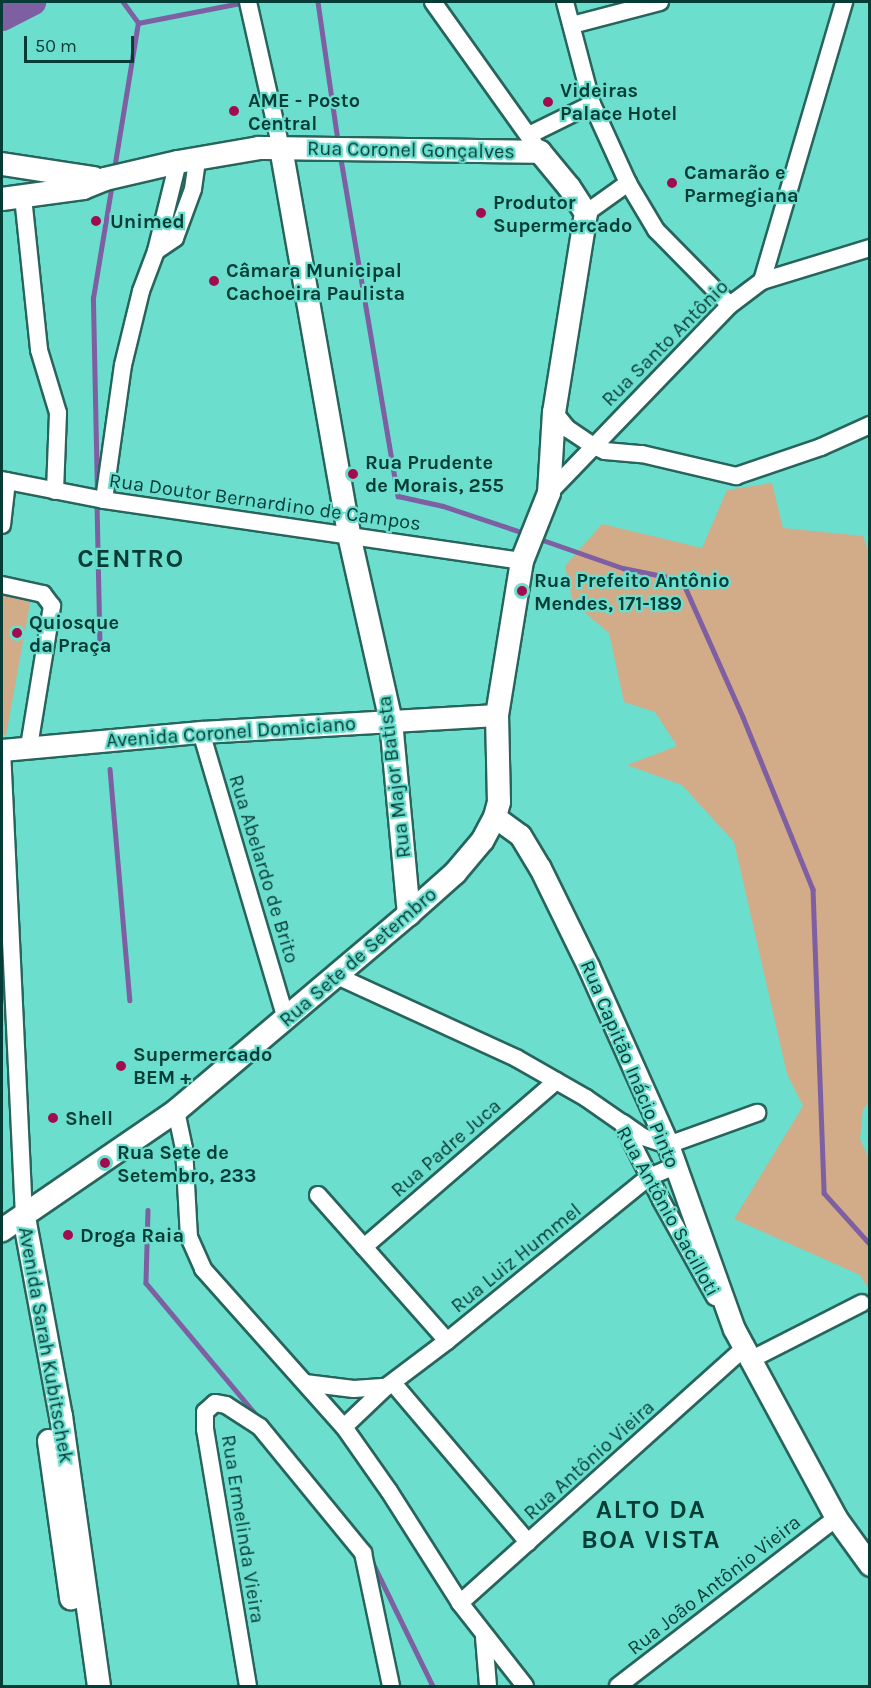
<!DOCTYPE html>
<meta charset="utf-8">
<style>
body{margin:0}
#map{position:relative;width:871px;height:1688px;overflow:hidden;background:#6bdece;font-family:Karla,sans-serif}
div>[style]{position:absolute}
.green>*{inset:0;background:#d2ab88}
.stream>*{height:4.5px;margin:-2.25px;padding:0 2.25px;transform-origin:2.25px;border-radius:2.25px;background:#7d5fa2}
.river>*{height:27px;margin:-13.5px;padding:0 13.5px;transform-origin:13.5px;border-radius:13.5px;background:#7d5fa2}
.roads{filter:drop-shadow(2px 0 #27655c) drop-shadow(-2px 0 #27655c) drop-shadow(0 2px #27655c) drop-shadow(0 -2px #27655c)}
.minor>*{height:16px;margin:-8px;padding:0 8px;transform-origin:8px;border-radius:8px;background:#fff}
.tertiary>*{height:21px;margin:-10.5px;padding:0 10.5px;transform-origin:10.5px;border-radius:10.5px;background:#fff}
.secondary>*{height:22px;margin:-11px;padding:0 11px;transform-origin:11px;border-radius:11px;background:#fff}
.dots>*{width:16px;height:16px;translate:-50% -50%;box-sizing:border-box;border:3px solid #6bdece;border-radius:50%}
span{translate:-50% -50%;white-space:nowrap;text-align:center;line-height:1.15;-webkit-text-stroke:4.5px #6bdece;paint-order:stroke}
.poi-label{font-size:20px;color:#063c36;font-weight:700}
.left{translate:0 -50%;text-align:left}
.street-label{font-size:20px;color:#063c36}
.district-label{font-size:26px;color:#063c36;font-weight:700;letter-spacing:1.5px}
.frame{position:absolute;inset:0;border:3px solid #063c36;pointer-events:none}
.scale{position:absolute;left:24px;top:36px;width:110px;height:27px;box-sizing:border-box;border:3px solid #063c36;border-top:0;padding-left:8px;font-size:18px;line-height:21px;white-space:nowrap;color:#063c36;-webkit-text-stroke:4px #6bdece;paint-order:stroke}
</style>
<div id="map">
<div class="green">
<div style="clip-path:polygon(772px 483px,783px 528px,863px 536px,869px 553px,870px 1101px,863px 1109px,860px 1139px,869px 1159px,869px 1290px,860px 1275px,734px 1219px,803px 1106px,787px 1074px,734px 842px,682px 785px,627px 765px,677px 746px,655px 712px,624px 702px,609px 633px,573px 603px,565px 566px,602px 524px,702px 548px,727px 490px)"></div>
<div style="clip-path:polygon(2px 592px,31px 598px,6px 735px,2px 735px)"></div>
</div>
<div class="stream">
<div style="left:318px;top:2px;width:140px;rotate:81.8deg"></div>
<div style="left:138px;top:23px;width:100px;rotate:-11deg"></div>
<div style="left:341px;top:159px;width:342px;rotate:80.4deg"></div>
<div style="left:398px;top:496px;width:46px;rotate:12.5deg"></div>
<div style="left:443px;top:506px;width:85px;rotate:18.4deg"></div>
<div style="left:114px;top:169px;width:148px;rotate:-80.7deg"></div>
<div style="left:138px;top:23px;width:26px;rotate:-126deg"></div>
<div style="left:97px;top:494px;width:196px;rotate:-91.2deg"></div>
<div style="left:93px;top:298px;width:117px;rotate:-80.6deg"></div>
<div style="left:97px;top:503px;width:144px;rotate:88.8deg"></div>
<div style="left:540px;top:539px;width:88px;rotate:19.3deg"></div>
<div style="left:623px;top:568px;width:60px;rotate:11.5deg"></div>
<div style="left:682px;top:580px;width:150px;rotate:66deg"></div>
<div style="left:743px;top:717px;width:186px;rotate:67.9deg"></div>
<div style="left:813px;top:889px;width:304px;rotate:87.9deg"></div>
<div style="left:824px;top:1193px;width:69px;rotate:48deg"></div>
<div style="left:110px;top:769px;width:232px;rotate:85.1deg"></div>
<div style="left:148px;top:1210px;width:73px;rotate:91.6deg"></div>
<div style="left:146px;top:1283px;width:175px;rotate:50.1deg"></div>
<div style="left:371px;top:1559px;width:141px;rotate:64deg"></div>
</div>
<div class="river">
<div style="left:2px;top:17px;width:34px;rotate:-27deg"></div>
</div>
<div class="roads">
<div class="minor">
<div style="left:248px;top:2px;width:150px;rotate:77.3deg"></div>
<div style="left:433px;top:2px;width:184px;rotate:54.5deg"></div>
<div style="left:565px;top:2px;width:106px;rotate:75.2deg"></div>
<div style="left:592px;top:104px;width:87px;rotate:65.5deg"></div>
<div style="left:628px;top:183px;width:55px;rotate:59.2deg"></div>
<div style="left:656px;top:230px;width:105px;rotate:45.4deg"></div>
<div style="left:572px;top:25px;width:91px;rotate:-14.6deg"></div>
<div style="left:529px;top:135px;width:70px;rotate:-26.2deg"></div>
<div style="left:178px;top:162px;width:92px;rotate:103.9deg"></div>
<div style="left:156px;top:251px;width:23px;rotate:-34deg"></div>
<div style="left:175px;top:238px;width:52px;rotate:-69.8deg"></div>
<div style="left:193px;top:189px;width:30px;rotate:-82deg"></div>
<div style="left:23px;top:197px;width:154px;rotate:84deg"></div>
<div style="left:39px;top:350px;width:66px;rotate:73.2deg"></div>
<div style="left:58px;top:413px;width:78px;rotate:92.2deg"></div>
<div style="left:586px;top:213px;width:52px;rotate:-35.5deg"></div>
<div style="left:762px;top:281px;width:113px;rotate:-17deg"></div>
<div style="left:554px;top:412px;width:22px;rotate:51deg"></div>
<div style="left:568px;top:429px;width:29px;rotate:34deg"></div>
<div style="left:592px;top:445px;width:14px;rotate:25deg"></div>
<div style="left:605px;top:451px;width:37px;rotate:5deg"></div>
<div style="left:642px;top:454px;width:97px;rotate:13.2deg"></div>
<div style="left:736px;top:476px;width:90px;rotate:-18.8deg"></div>
<div style="left:821px;top:447px;width:54px;rotate:-24.2deg"></div>
<div style="left:2px;top:480px;width:104px;rotate:11.1deg"></div>
<div style="left:104px;top:500px;width:422px;rotate:8.3deg"></div>
<div style="left:549px;top:493px;width:261px;rotate:-46.1deg"></div>
<div style="left:730px;top:305px;width:40px;rotate:-37deg"></div>
<div style="left:762px;top:281px;width:291px;rotate:-73.6deg"></div>
<div style="left:104px;top:500px;width:136px;rotate:-82deg"></div>
<div style="left:123px;top:365px;width:76px;rotate:-76.3deg"></div>
<div style="left:141px;top:291px;width:43px;rotate:-69.4deg"></div>
<div style="left:2px;top:525px;width:44px;rotate:-83.5deg"></div>
<div style="left:2px;top:585px;width:42px;rotate:12.4deg"></div>
<div style="left:43px;top:594px;width:15px;rotate:53deg"></div>
<div style="left:52px;top:606px;width:143px;rotate:99.3deg"></div>
<div style="left:201px;top:732px;width:299px;rotate:73.5deg"></div>
<div style="left:2px;top:750px;width:468px;rotate:87.3deg"></div>
<div style="left:335px;top:975px;width:199px;rotate:24.6deg"></div>
<div style="left:516px;top:1058px;width:81px;rotate:29.7deg"></div>
<div style="left:586px;top:1098px;width:44px;rotate:34.8deg"></div>
<div style="left:622px;top:1123px;width:86px;rotate:63.1deg"></div>
<div style="left:661px;top:1200px;width:111px;rotate:60.9deg"></div>
<div style="left:176px;top:1111px;width:38px;rotate:78deg"></div>
<div style="left:184px;top:1148px;width:89px;rotate:86.8deg"></div>
<div style="left:189px;top:1237px;width:35px;rotate:66deg"></div>
<div style="left:203px;top:1269px;width:212px;rotate:48.3deg"></div>
<div style="left:344px;top:1427px;width:78px;rotate:54.9deg"></div>
<div style="left:389px;top:1491px;width:133px;rotate:57.6deg"></div>
<div style="left:460px;top:1603px;width:105px;rotate:51.9deg"></div>
<div style="left:623px;top:1123px;width:24px;rotate:35deg"></div>
<div style="left:643px;top:1137px;width:26px;rotate:18deg"></div>
<div style="left:668px;top:1145px;width:95px;rotate:-19.8deg"></div>
<div style="left:318px;top:1195px;width:195px;rotate:48.5deg"></div>
<div style="left:364px;top:1247px;width:254px;rotate:-40.8deg"></div>
<div style="left:752px;top:1359px;width:123px;rotate:-27deg"></div>
<div style="left:305px;top:1383px;width:49px;rotate:7deg"></div>
<div style="left:354px;top:1389px;width:32px;rotate:-4deg"></div>
<div style="left:393px;top:1383px;width:209px;rotate:49.7deg"></div>
<div style="left:344px;top:1427px;width:58px;rotate:-43.6deg"></div>
<div style="left:386px;top:1387px;width:76px;rotate:-37deg"></div>
<div style="left:447px;top:1341px;width:260px;rotate:-39.1deg"></div>
<div style="left:649px;top:1177px;width:28px;rotate:-23deg"></div>
<div style="left:460px;top:1603px;width:383px;rotate:-41.9deg"></div>
<div style="left:484px;top:1637px;width:49px;rotate:85.3deg"></div>
<div style="left:248px;top:1686px;width:261px;rotate:-99.5deg"></div>
<div style="left:205px;top:1429px;width:17px;rotate:-90deg"></div>
<div style="left:205px;top:1412px;width:13px;rotate:-42deg"></div>
<div style="left:215px;top:1403px;width:11px;rotate:10deg"></div>
<div style="left:226px;top:1405px;width:40px;rotate:32.9deg"></div>
<div style="left:260px;top:1427px;width:163px;rotate:50.7deg"></div>
<div style="left:363px;top:1553px;width:136px;rotate:78.1deg"></div>
<div style="left:618px;top:1686px;width:275px;rotate:-37.6deg"></div>
</div>
<div class="tertiary">
<div style="left:2px;top:750px;width:200px;rotate:-5.2deg"></div>
<div style="left:201px;top:732px;width:296px;rotate:-3.3deg"></div>
<div style="left:495px;top:817px;width:31px;rotate:36deg"></div>
<div style="left:520px;top:835px;width:39px;rotate:59deg"></div>
<div style="left:540px;top:868px;width:111px;rotate:63.9deg"></div>
<div style="left:589px;top:968px;width:194px;rotate:65.9deg"></div>
<div style="left:668px;top:1145px;width:195px;rotate:70.3deg"></div>
<div style="left:734px;top:1329px;width:215px;rotate:61.6deg"></div>
<div style="left:836px;top:1518px;width:58px;rotate:54.1deg"></div>
</div>
<div class="secondary">
<div style="left:281px;top:148px;width:393px;rotate:80deg"></div>
<div style="left:349px;top:535px;width:191px;rotate:77.3deg"></div>
<div style="left:391px;top:721px;width:194px;rotate:84.7deg"></div>
<div style="left:2px;top:164px;width:93px;rotate:8.7deg"></div>
<div style="left:2px;top:199px;width:82px;rotate:-7.7deg"></div>
<div style="left:83px;top:188px;width:24px;rotate:-22deg"></div>
<div style="left:105px;top:179px;width:75px;rotate:-13.1deg"></div>
<div style="left:178px;top:162px;width:82px;rotate:-9.8deg"></div>
<div style="left:259px;top:148px;width:281px;rotate:0.8deg"></div>
<div style="left:540px;top:152px;width:45px;rotate:50.4deg"></div>
<div style="left:569px;top:187px;width:31px;rotate:57deg"></div>
<div style="left:586px;top:213px;width:202px;rotate:99.1deg"></div>
<div style="left:554px;top:412px;width:81px;rotate:93.5deg"></div>
<div style="left:549px;top:493px;width:73px;rotate:111.7deg"></div>
<div style="left:522px;top:561px;width:156px;rotate:99.2deg"></div>
<div style="left:497px;top:715px;width:87px;rotate:88.7deg"></div>
<div style="left:499px;top:802px;width:16px;rotate:105deg"></div>
<div style="left:495px;top:817px;width:27px;rotate:118deg"></div>
<div style="left:482px;top:841px;width:42px;rotate:130.2deg"></div>
<div style="left:455px;top:873px;width:62px;rotate:138.3deg"></div>
<div style="left:409px;top:914px;width:305px;rotate:139.8deg"></div>
<div style="left:176px;top:1111px;width:211px;rotate:145.6deg"></div>
<div style="left:24px;top:1217px;width:202px;rotate:79.5deg"></div>
<div style="left:61px;top:1416px;width:273px;rotate:82deg"></div>
<div style="left:49px;top:1441px;width:159px;rotate:82deg"></div>
</div>
</div>
<div class="dots">
<div style="left:548px;top:102px;background:#a10c4e"></div>
<div style="left:234px;top:111px;background:#a10c4e"></div>
<div style="left:672px;top:183px;background:#a10c4e"></div>
<div style="left:481px;top:213px;background:#a10c4e"></div>
<div style="left:96px;top:221px;background:#a10c4e"></div>
<div style="left:214px;top:281px;background:#a10c4e"></div>
<div style="left:353px;top:474px;background:#a10c4e"></div>
<div style="left:522px;top:591px;background:#a10c4e"></div>
<div style="left:17px;top:633px;background:#a10c4e"></div>
<div style="left:121px;top:1066px;background:#a10c4e"></div>
<div style="left:53px;top:1118px;background:#a10c4e"></div>
<div style="left:105px;top:1163px;background:#a10c4e"></div>
<div style="left:68px;top:1235px;background:#a10c4e"></div>
</div>
<div class="poi-label">
<span class="left" style="left:560px;top:102px">Videiras<br>Palace Hotel</span>
<span class="left" style="left:248px;top:112px">AME - Posto<br>Central</span>
<span class="left" style="left:684px;top:184px">Camarão e<br>Parmegiana</span>
<span class="left" style="left:493px;top:214px">Produtor<br>Supermercado</span>
<span class="left" style="left:110px;top:221px">Unimed</span>
<span class="left" style="left:226px;top:282px">Câmara Municipal<br>Cachoeira Paulista</span>
<span class="left" style="left:365px;top:474px">Rua Prudente<br>de Morais, 255</span>
<span class="left" style="left:534px;top:592px">Rua Prefeito Antônio<br>Mendes, 171-189</span>
<span class="left" style="left:29px;top:634px">Quiosque<br>da Praça</span>
<span class="left" style="left:133px;top:1066px">Supermercado<br>BEM +</span>
<span class="left" style="left:65px;top:1118px">Shell</span>
<span class="left" style="left:117px;top:1164px">Rua Sete de<br>Setembro, 233</span>
<span class="left" style="left:80px;top:1235px">Droga Raia</span>
</div>
<div class="street-label">
<span style="left:411px;top:150px;rotate:1deg">Rua Coronel Gonçalves</span>
<span style="left:665px;top:343px;rotate:-45deg">Rua Santo Antônio</span>
<span style="left:265px;top:502px;rotate:8deg">Rua Doutor Bernardino de Campos</span>
<span style="left:231px;top:732px;rotate:-4deg">Avenida Coronel Domiciano</span>
<span style="left:394px;top:777px;rotate:-97deg">Rua Major Batista</span>
<span style="left:264px;top:869px;rotate:73deg">Rua Abelardo de Brito</span>
<span style="left:358px;top:957px;rotate:-41deg">Rua Sete de Setembro</span>
<span style="left:630px;top:1064px;rotate:67deg">Rua Capitão Inácio Pinto</span>
<span style="left:446px;top:1148px;rotate:-41deg">Rua Padre Juca</span>
<span style="left:668px;top:1211px;rotate:61deg">Rua Antônio Sacilloti</span>
<span style="left:516px;top:1258px;rotate:-39deg">Rua Luiz Hummel</span>
<span style="left:46px;top:1345px;rotate:80deg">Avenida Sarah Kubitschek</span>
<span style="left:589px;top:1460px;rotate:-42deg">Rua Antônio Vieira</span>
<span style="left:243px;top:1529px;rotate:81deg">Rua Ermelinda Vieira</span>
<span style="left:714px;top:1585px;rotate:-38deg">Rua João Antônio Vieira</span>
</div>
<div class="district-label">
<span style="left:131px;top:559px">CENTRO</span>
<span style="left:651px;top:1525px">ALTO DA<br>BOA VISTA</span>
</div>
<div class="frame"></div>
<div class="scale">50 m</div>
</div>
